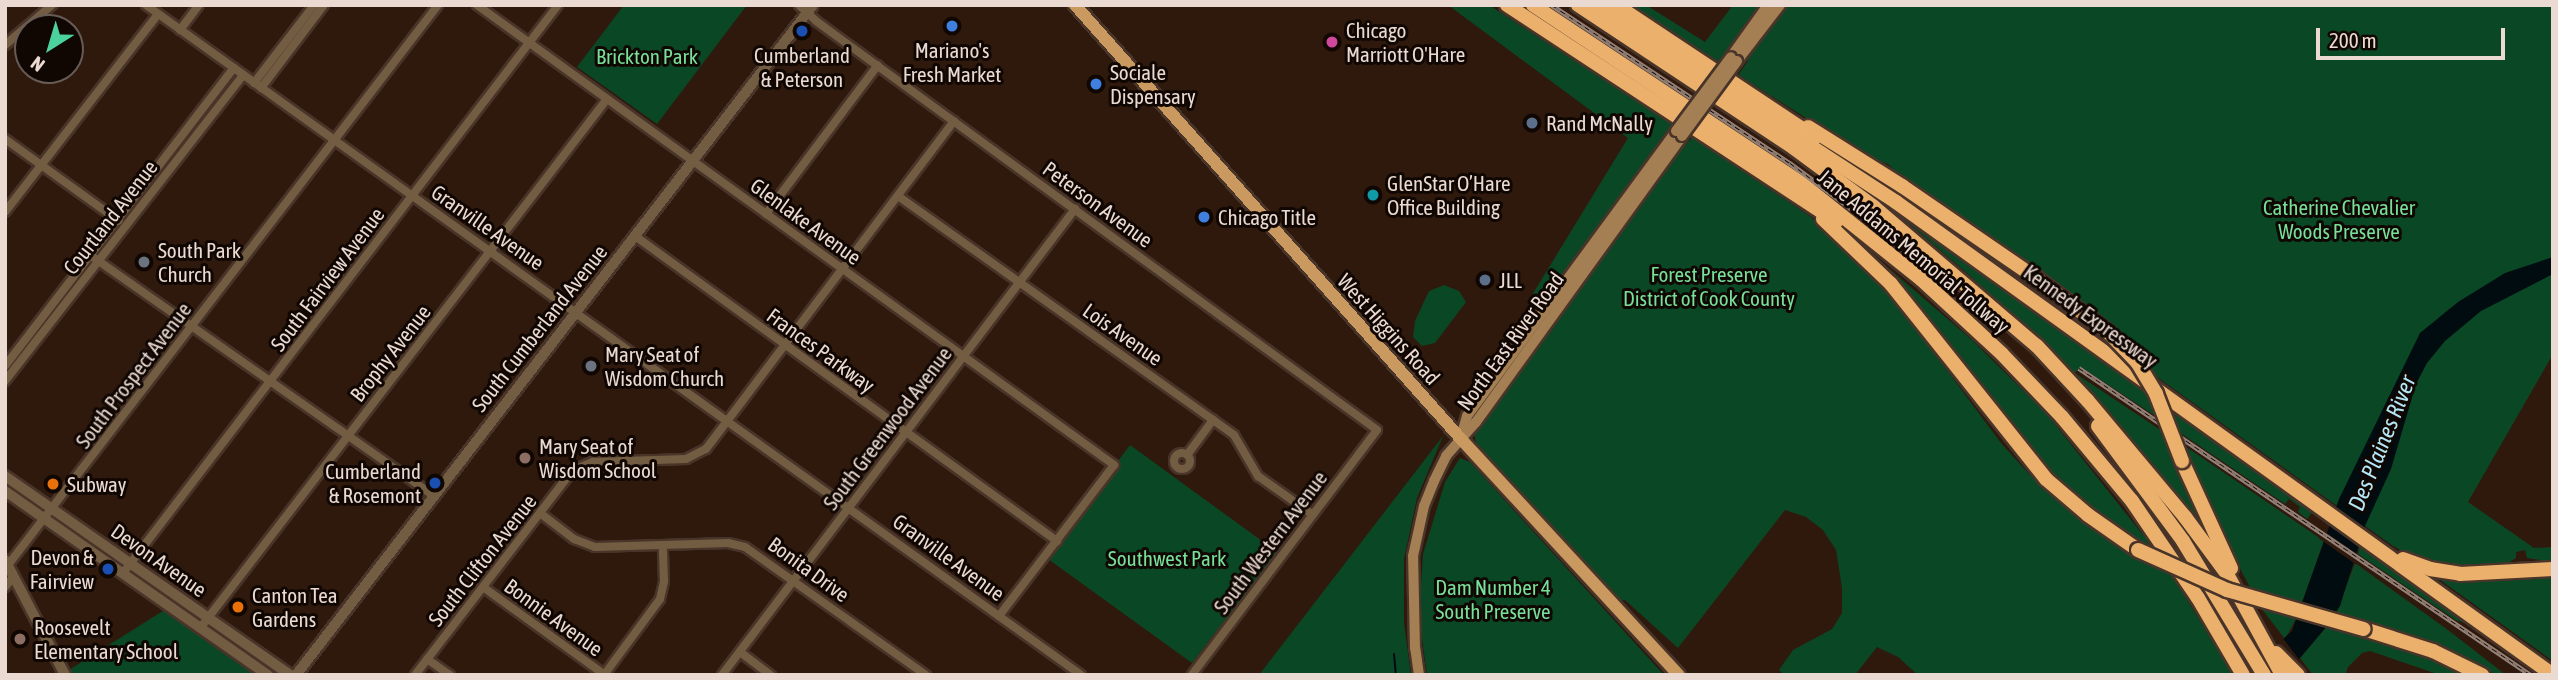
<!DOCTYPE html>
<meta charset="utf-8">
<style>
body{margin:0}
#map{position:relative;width:2558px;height:680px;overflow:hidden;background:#2f190d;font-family:"Asap Condensed",sans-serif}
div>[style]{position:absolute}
.green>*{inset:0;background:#0a4725}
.water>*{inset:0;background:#010c10}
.pier>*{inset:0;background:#2f190d;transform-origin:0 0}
.stream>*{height:2px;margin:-1px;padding:0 1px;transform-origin:1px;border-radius:1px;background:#010c10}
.roads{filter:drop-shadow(2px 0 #493429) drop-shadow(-2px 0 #493429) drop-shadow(0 2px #493429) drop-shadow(0 -2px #493429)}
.minor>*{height:8px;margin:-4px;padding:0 4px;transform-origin:4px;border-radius:4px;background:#735d42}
.minor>.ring{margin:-4px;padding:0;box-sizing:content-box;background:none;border:8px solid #735d42;border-radius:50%}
.tertiary>*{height:10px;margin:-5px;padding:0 5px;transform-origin:5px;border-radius:5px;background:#735d42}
.secondary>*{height:10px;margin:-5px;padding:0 5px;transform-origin:5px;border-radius:5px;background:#a47f53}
.primary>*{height:12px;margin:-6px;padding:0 6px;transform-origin:6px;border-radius:6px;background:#c99960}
.motorway>*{height:14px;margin:-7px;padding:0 7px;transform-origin:7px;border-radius:7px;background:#ebb16c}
.rail>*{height:4.5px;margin-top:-2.25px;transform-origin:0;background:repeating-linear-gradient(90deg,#100703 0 5px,#948177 0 10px);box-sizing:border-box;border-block:2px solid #948177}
.bridges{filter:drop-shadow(2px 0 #493429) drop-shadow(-2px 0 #493429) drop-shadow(0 2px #493429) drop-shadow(0 -2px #493429)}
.secondary-bridge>*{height:10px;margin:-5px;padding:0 5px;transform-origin:5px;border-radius:5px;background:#a47f53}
.motorway-bridge>*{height:14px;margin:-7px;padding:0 7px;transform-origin:7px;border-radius:7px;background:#ebb16c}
.dots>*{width:19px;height:19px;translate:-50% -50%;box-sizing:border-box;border:4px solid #100703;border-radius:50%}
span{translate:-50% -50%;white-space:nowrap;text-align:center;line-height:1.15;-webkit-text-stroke:6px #100703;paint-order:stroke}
.poi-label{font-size:21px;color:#eadad2}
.left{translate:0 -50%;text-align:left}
.right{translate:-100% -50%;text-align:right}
.park-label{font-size:21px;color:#77e099}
.street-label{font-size:21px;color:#eadad2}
.water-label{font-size:23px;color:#b4e7f6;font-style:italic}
.frame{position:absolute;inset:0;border:7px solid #eadad2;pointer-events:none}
.north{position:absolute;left:14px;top:14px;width:70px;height:70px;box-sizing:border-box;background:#100703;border:2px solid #675b56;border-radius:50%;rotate:217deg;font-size:19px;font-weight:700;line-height:28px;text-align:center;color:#eadad2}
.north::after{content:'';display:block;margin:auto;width:24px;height:32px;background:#4cd39b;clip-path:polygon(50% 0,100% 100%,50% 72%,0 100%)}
.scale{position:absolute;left:2316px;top:28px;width:189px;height:32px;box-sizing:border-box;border:4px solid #eadad2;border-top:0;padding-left:9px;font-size:21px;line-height:24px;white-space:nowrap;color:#eadad2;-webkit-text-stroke:5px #100703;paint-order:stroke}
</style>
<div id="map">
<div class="green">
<div style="clip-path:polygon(624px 5px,747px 5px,657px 124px,577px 67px)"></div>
<div style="clip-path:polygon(1448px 5px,1489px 5px,1673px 125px,1538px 309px,1529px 300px,1628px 138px)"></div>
<div style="clip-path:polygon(1631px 5px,1646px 5px,1705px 42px,1733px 5px,1763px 5px,1718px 62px)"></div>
<div style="clip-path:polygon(1785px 5px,2553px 5px,2553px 354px,2468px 502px,2534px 548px,2553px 547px,2553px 562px,2527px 558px,2525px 550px,2516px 552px,2516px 558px,2498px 569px,2459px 569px,2419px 560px,2393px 546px,2157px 377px,2142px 354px,2112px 324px,1905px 180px,1888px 164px,1868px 157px,1738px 75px,1748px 61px,1745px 58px)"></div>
<div style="clip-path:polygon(1692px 137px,1811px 217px,1866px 267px,1894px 299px,2001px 443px,2029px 474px,2100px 535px,2172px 575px,2233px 675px,1918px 675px,1898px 657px,1877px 647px,1855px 675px,1784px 675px,1779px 670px,1793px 650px,1832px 629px,1842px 613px,1842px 588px,1836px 550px,1823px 530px,1806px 517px,1785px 510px,1678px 648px,1625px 600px,1617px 602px,1476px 443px,1474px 433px,1681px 145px,1684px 147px)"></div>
<div style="clip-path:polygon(1890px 208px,2152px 393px,2163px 421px,2081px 367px,2075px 373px,2168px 435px,2200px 522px,2075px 373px,1966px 272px)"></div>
<div style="clip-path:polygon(1877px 258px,1972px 340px,2046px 413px,2159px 555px,2106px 521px,2040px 462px,1921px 309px)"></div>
<div style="clip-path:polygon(1444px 285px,1459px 291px,1466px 302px,1435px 343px,1422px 346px,1413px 337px,1415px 321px,1429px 291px)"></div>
<div style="clip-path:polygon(2170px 406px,2292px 497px,2314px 510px,2307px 519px,2298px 512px,2300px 507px,2289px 499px,2285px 504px,2179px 432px)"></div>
<div style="clip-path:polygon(1443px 436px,1417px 498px,1404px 559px,1404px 623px,1411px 675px,1259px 675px)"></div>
<div style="clip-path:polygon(1130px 445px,1277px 552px,1192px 663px,1048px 559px,1119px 467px,1118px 461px)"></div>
<div style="clip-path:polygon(2185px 446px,2324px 541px,2301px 605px,2252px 591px,2222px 535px)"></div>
<div style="clip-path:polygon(1460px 458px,1470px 462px,1664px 675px,1427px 675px,1419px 616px,1423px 554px,1445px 482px)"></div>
<div style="clip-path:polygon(2360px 543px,2472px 624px,2457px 621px,2358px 554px)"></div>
<div style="clip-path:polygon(2355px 563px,2448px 630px,2506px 675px,2497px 675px,2421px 639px,2335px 615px)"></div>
<div style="clip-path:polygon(2553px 574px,2553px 661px,2436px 577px,2495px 580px)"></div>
<div style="clip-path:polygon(2261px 608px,2297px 617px,2285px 639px)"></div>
<div style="clip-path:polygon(166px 609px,259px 675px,72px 675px,69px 670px)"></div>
<div style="clip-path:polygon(2327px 626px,2412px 652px,2465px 675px,2440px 675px,2370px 651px,2362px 653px,2348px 667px,2345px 675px,2313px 675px,2300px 658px)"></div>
</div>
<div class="water">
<div style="clip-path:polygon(2553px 257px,2553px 274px,2481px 311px,2445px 341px,2427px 363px,2416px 384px,2391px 469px,2365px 526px,2340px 606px,2327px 626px,2300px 658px,2281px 675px,2243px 675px,2292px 631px,2339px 499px,2420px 333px,2458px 302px,2505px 273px)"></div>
</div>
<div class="pier">
<div style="left:2324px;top:531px;width:45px;height:9px;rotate:35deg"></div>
<div style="clip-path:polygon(2282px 637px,2301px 662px,2286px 675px,2240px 675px)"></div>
</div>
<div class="stream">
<div style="left:1394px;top:654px;width:21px;rotate:85deg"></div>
</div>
<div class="roads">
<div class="minor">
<div style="left:146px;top:5px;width:1150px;rotate:35.62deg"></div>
<div style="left:477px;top:5px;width:786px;rotate:35.83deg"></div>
<div style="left:1114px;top:465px;width:190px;rotate:127.3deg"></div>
<div style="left:799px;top:5px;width:23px;rotate:43deg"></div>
<div style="left:816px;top:21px;width:694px;rotate:36.09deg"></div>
<div style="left:1377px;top:430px;width:307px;rotate:127.1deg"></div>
<div style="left:180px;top:30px;width:31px;rotate:-53deg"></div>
<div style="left:5px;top:45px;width:62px;rotate:-40.4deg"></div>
<div style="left:254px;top:83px;width:98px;rotate:-52.4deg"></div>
<div style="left:261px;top:88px;width:104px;rotate:-52.8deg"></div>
<div style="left:5px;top:139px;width:140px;rotate:35.7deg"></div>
<div style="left:898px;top:196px;width:412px;rotate:35.4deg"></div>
<div style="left:1234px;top:435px;width:48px;rotate:59.7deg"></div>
<div style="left:1258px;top:476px;width:67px;rotate:35.3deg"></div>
<div style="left:5px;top:212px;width:250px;rotate:-52.3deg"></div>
<div style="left:766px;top:214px;width:186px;rotate:-53.1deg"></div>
<div style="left:635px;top:236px;width:521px;rotate:35.86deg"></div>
<div style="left:90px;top:255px;width:420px;rotate:35deg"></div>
<div style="left:5px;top:366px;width:376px;rotate:-52.5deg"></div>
<div style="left:5px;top:381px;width:388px;rotate:-52.1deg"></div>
<div class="ring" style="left:1174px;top:453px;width:8px;height:8px"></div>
<div style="left:1187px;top:455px;width:44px;rotate:-53.4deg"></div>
<div style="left:540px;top:513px;width:43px;rotate:37.4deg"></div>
<div style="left:574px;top:539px;width:22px;rotate:21deg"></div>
<div style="left:595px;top:547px;width:133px;rotate:-1.7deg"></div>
<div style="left:728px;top:543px;width:17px;rotate:13deg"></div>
<div style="left:745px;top:547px;width:222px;rotate:35.3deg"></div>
<div style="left:8px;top:565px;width:706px;rotate:-52.48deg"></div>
<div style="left:123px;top:573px;width:715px;rotate:-52.55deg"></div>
<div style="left:5px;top:587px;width:14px;rotate:-51deg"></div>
<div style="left:483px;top:587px;width:150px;rotate:35.8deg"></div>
<div style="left:201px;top:627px;width:666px;rotate:-52.44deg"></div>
<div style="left:740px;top:652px;width:39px;rotate:37deg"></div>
<div style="left:427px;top:659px;width:28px;rotate:35deg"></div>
<div style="left:415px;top:675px;width:259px;rotate:-52.4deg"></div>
<div style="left:573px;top:470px;width:22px;rotate:-22deg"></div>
<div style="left:593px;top:462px;width:93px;rotate:-1.8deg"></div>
<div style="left:686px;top:459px;width:22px;rotate:-27deg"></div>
<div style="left:706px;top:449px;width:411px;rotate:-52.9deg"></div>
<div style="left:604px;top:675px;width:94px;rotate:-53.6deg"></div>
<div style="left:660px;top:599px;width:18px;rotate:-77deg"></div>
<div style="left:664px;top:581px;width:36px;rotate:-92deg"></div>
<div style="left:722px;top:675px;width:585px;rotate:-52.86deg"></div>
</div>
<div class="tertiary">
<div style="left:5px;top:476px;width:348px;rotate:34.9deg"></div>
<div style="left:5px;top:491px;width:321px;rotate:35deg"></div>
<div style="left:5px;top:560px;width:130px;rotate:62.4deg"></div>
<div style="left:296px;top:675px;width:846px;rotate:-52.34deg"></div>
</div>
<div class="secondary">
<div style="left:1731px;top:57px;width:64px;rotate:-54.6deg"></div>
<div style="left:1737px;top:61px;width:71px;rotate:-52.5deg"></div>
<div style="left:1461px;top:437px;width:22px;rotate:-74deg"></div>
<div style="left:1467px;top:416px;width:353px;rotate:-53.7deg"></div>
<div style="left:1419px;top:675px;width:27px;rotate:-98deg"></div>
<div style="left:1415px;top:648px;width:92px;rotate:-91.2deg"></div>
<div style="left:1413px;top:556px;width:51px;rotate:-77.6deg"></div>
<div style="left:1424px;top:506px;width:27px;rotate:-68deg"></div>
<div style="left:1434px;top:481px;width:28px;rotate:-64deg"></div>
<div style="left:1446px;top:456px;width:45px;rotate:-48.6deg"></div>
<div style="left:1476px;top:422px;width:352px;rotate:-54.2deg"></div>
</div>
<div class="primary">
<div style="left:1075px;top:5px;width:581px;rotate:48.35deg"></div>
<div style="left:1461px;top:439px;width:321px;rotate:47.3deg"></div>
</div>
<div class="motorway">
<div style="left:1507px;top:5px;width:394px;rotate:33.3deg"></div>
<div style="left:1533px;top:5px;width:322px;rotate:33.6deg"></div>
<div style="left:1801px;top:183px;width:154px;rotate:38.7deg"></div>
<div style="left:1921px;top:279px;width:110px;rotate:42.8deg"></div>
<div style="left:2002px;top:354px;width:87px;rotate:46.4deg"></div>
<div style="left:2062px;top:417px;width:109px;rotate:50.2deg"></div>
<div style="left:2132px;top:501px;width:117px;rotate:55.8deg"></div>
<div style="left:2198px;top:598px;width:89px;rotate:59.7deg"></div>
<div style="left:1578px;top:5px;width:259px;rotate:33.5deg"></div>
<div style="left:1794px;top:148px;width:99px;rotate:36.4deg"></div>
<div style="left:1874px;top:207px;width:214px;rotate:40.5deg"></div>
<div style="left:2037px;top:346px;width:75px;rotate:47.2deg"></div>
<div style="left:2088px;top:401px;width:151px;rotate:50.1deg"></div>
<div style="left:2185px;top:517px;width:71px;rotate:53.6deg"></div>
<div style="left:2227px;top:574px;width:115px;rotate:61.4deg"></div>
<div style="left:1595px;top:5px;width:360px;rotate:33.2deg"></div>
<div style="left:1896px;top:202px;width:810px;rotate:35.75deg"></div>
<div style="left:1616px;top:5px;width:239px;rotate:33.6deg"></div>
<div style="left:1808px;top:127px;width:111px;rotate:32.1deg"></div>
<div style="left:1902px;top:186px;width:163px;rotate:34.5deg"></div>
<div style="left:1823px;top:219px;width:94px;rotate:43.7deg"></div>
<div style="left:1891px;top:284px;width:249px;rotate:51.5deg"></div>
<div style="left:2046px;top:479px;width:55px;rotate:40.6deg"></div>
<div style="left:2088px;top:515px;width:61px;rotate:35deg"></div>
<div style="left:2098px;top:426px;width:143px;rotate:53.5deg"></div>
<div style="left:2183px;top:541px;width:157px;rotate:58.8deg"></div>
<div style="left:2182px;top:461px;width:118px;rotate:65.4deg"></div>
<div style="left:2403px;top:559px;width:29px;rotate:20deg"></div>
<div style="left:2430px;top:569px;width:30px;rotate:9deg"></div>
<div style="left:2460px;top:574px;width:93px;rotate:-3.1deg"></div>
<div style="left:2364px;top:629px;width:72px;rotate:17.7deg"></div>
<div style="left:2433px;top:651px;width:55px;rotate:26.1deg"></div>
<div style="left:2276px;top:653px;width:31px;rotate:45deg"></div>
</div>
</div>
<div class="rail">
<div style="left:1552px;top:5px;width:286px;rotate:33.6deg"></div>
<div style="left:1790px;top:163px;width:106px;rotate:36.5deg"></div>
<div style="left:2079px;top:368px;width:546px;rotate:34.18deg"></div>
</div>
<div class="bridges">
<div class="secondary-bridge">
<div style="left:1676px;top:131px;width:92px;rotate:-53.4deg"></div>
<div style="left:1682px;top:136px;width:93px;rotate:-53.7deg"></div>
</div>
<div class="motorway-bridge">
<div style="left:2036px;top:278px;width:91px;rotate:37deg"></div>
<div style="left:2109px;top:333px;width:40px;rotate:46deg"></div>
<div style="left:2137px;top:362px;width:37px;rotate:59deg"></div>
<div style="left:2156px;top:394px;width:72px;rotate:68.8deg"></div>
<div style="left:2138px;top:550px;width:98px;rotate:24.2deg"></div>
<div style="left:2227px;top:590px;width:142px;rotate:15.9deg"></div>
</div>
</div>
<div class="dots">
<div style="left:952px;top:26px;background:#3f7fe0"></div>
<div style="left:802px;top:31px;background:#1a4fb4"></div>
<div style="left:1332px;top:42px;background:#d1479c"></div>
<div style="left:1096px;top:84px;background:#3f7fe0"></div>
<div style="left:1532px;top:123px;background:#5c6f8a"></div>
<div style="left:1373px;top:195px;background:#0f9aa8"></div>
<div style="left:1204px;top:217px;background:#3f7fe0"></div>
<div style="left:144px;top:262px;background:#6b7280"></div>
<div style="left:1485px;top:280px;background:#5c6f8a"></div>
<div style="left:591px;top:366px;background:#6b7280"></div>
<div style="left:525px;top:458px;background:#8d6e63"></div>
<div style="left:435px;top:483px;background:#1a4fb4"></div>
<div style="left:53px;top:484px;background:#e8710a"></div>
<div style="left:108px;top:569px;background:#1a4fb4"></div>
<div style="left:238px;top:607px;background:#e8710a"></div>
<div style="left:20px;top:639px;background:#8d6e63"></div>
</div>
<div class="poi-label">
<span class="left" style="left:1346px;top:42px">Chicago<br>Marriott O'Hare</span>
<span style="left:952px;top:62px">Mariano's<br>Fresh Market</span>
<span style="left:802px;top:67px">Cumberland<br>&amp; Peterson</span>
<span class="left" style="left:1110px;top:84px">Sociale<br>Dispensary</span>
<span class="left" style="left:1546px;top:123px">Rand McNally</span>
<span class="left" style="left:1387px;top:195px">GlenStar O’Hare<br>Office Building</span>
<span class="left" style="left:1218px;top:217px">Chicago Title</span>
<span class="left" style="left:158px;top:262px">South Park<br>Church</span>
<span class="left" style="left:1499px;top:280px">JLL</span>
<span class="left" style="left:605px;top:366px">Mary Seat of<br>Wisdom Church</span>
<span class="left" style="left:539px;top:458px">Mary Seat of<br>Wisdom School</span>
<span class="right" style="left:421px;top:483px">Cumberland<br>&amp; Rosemont</span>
<span class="left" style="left:67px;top:484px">Subway</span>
<span class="right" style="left:94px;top:569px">Devon &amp;<br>Fairview</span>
<span class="left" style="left:252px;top:607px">Canton Tea<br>Gardens</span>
<span class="left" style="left:34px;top:639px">Roosevelt<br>Elementary School</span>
</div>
<div class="park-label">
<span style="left:647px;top:56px">Brickton Park</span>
<span style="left:2339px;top:219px">Catherine Chevalier<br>Woods Preserve</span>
<span style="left:1709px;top:286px">Forest Preserve<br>District of Cook County</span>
<span style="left:1167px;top:558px">Southwest Park</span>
<span style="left:1493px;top:599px">Dam Number 4<br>South Preserve</span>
</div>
<div class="street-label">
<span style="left:1098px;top:204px;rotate:36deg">Peterson Avenue</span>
<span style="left:110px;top:217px;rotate:-52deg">Courtland Avenue</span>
<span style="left:806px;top:221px;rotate:36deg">Glenlake Avenue</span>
<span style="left:488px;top:227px;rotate:35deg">Granville Avenue</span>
<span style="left:1914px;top:251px;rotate:40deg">Jane Addams Memorial Tollway</span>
<span style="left:327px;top:279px;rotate:-53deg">South Fairview Avenue</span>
<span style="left:2091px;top:316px;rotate:36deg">Kennedy Expressway</span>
<span style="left:539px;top:328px;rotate:-52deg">South Cumberland Avenue</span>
<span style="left:1389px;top:329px;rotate:48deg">West Higgins Road</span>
<span style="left:1123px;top:334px;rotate:35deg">Lois Avenue</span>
<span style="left:1510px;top:341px;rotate:-54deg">North East River Road</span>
<span style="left:821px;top:350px;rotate:36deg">Frances Parkway</span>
<span style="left:390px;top:353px;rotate:-52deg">Brophy Avenue</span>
<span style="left:133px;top:375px;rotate:-53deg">South Prospect Avenue</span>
<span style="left:887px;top:428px;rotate:-53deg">South Greenwood Avenue</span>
<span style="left:1270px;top:542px;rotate:-53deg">South Western Avenue</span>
<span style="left:949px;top:557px;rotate:36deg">Granville Avenue</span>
<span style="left:159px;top:560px;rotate:35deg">Devon Avenue</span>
<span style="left:482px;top:560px;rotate:-52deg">South Clifton Avenue</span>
<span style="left:809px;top:569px;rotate:36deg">Bonita Drive</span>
<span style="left:554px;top:617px;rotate:36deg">Bonnie Avenue</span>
</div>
<div class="water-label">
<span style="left:2382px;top:443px;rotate:-68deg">Des Plaines River</span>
</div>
<div class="frame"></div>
<div class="north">N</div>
<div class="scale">200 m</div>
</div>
